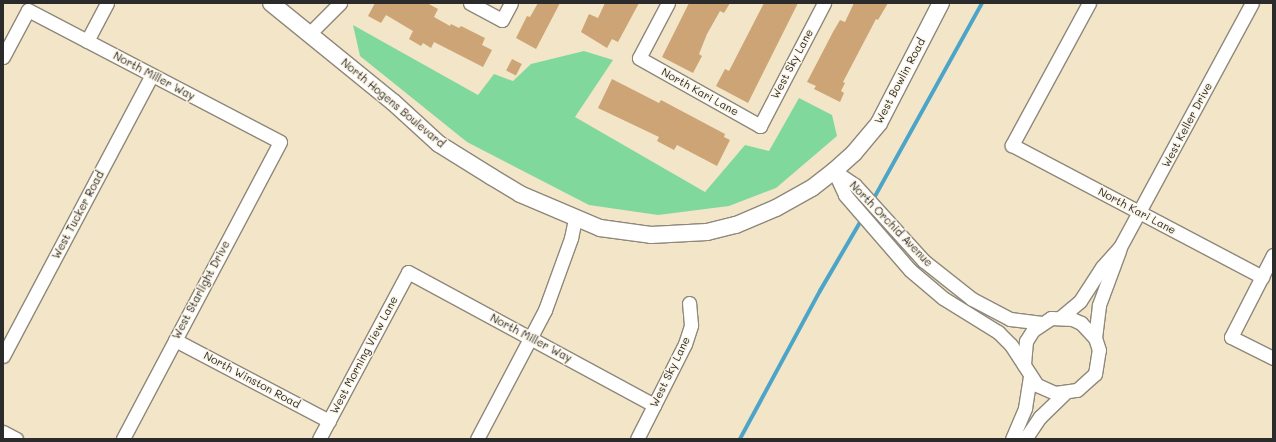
<!DOCTYPE html>
<style>
body{margin:0}
#map{position:relative;width:1276px;height:442px;overflow:hidden;background:#f2e5c8;font-family:Mali,sans-serif}
div>[style]{position:absolute}
.green>*{inset:0;background:#80d89d}
.stream>*{height:3.5px;margin:-1.75px;padding:0 1.75px;transform-origin:1.75px;border-radius:1.75px;background:#4ca5c9}
.building>*{inset:0;background:#cda475;transform-origin:0 0}
.roads{filter:drop-shadow(1px 0 #8e887a) drop-shadow(-1px 0 #8e887a) drop-shadow(0 1px #8e887a) drop-shadow(0 -1px #8e887a)}
.minor>*{height:13px;margin:-6.5px;padding:0 6.5px;transform-origin:6.5px;border-radius:6.5px;background:#fff}
.tertiary>*{height:16px;margin:-8px;padding:0 8px;transform-origin:8px;border-radius:8px;background:#fff}
span{translate:-50% -50%;white-space:nowrap;text-align:center;line-height:1.15;-webkit-text-stroke:3px #fcf5e5;paint-order:stroke}
.street-label{font-size:11px;color:#2b2b2b}
.frame{position:absolute;inset:0;border:4px solid #2b2b2b;pointer-events:none}
</style>
<div id="map">
<div class="green">
<div style="clip-path:polygon(353px 25px,478px 95px,494px 74px,513px 81px,531px 64px,584px 51px,613px 60px,575px 117px,705px 192px,745px 145px,769px 151px,799px 98px,832px 115px,837px 136px,776px 188px,729px 206px,658px 215px,589px 205px,467px 142px,360px 56px)"></div>
</div>
<div class="stream">
<div style="left:873px;top:200px;width:225px;rotate:-61deg"></div>
<div style="left:740px;top:439px;width:168px;rotate:-61.6deg"></div>
<div style="left:820px;top:291px;width:83px;rotate:-59.7deg"></div>
</div>
<div class="building">
<div style="clip-path:polygon(375px 3px,427px 3px,438px 9px,434px 17px,450px 26px,451px 24px,459px 28px,461px 26px,485px 38px,482px 45px,492px 50px,483px 67px,434px 42px,431px 48px,423px 43px,421px 46px,409px 39px,413px 31px,386px 15px,381px 23px,368px 16px)"></div>
<div style="clip-path:polygon(538px 3px,560px 3px,536px 49px,516px 38px,527px 16px,530px 17px)"></div>
<div style="clip-path:polygon(605px 3px,639px 3px,618px 42px,612px 39px,607px 48px,581px 32px,589px 14px,598px 18px)"></div>
<div style="clip-path:polygon(689px 3px,730px 3px,724px 13px,720px 11px,707px 34px,699px 54px,702px 56px,693px 73px,662px 57px)"></div>
<div style="clip-path:polygon(764px 3px,798px 3px,748px 103px,716px 86px,725px 69px,729px 71px)"></div>
<div style="clip-path:polygon(854px 3px,888px 3px,878px 20px,876px 19px,843px 82px,845px 83px,841px 91px,844px 93px,840px 102px,814px 89px,816px 86px,807px 82px,833px 32px,840px 20px,845px 22px)"></div>
<div style="left:512px;top:59px;width:11px;height:13px;rotate:27deg"></div>
<div style="clip-path:polygon(612px 79px,659px 103px,661px 100px,725px 134px,724px 137px,730px 140px,717px 166px,677px 145px,674px 150px,657px 141px,659px 137px,598px 108px)"></div>
</div>
<div class="roads">
<div class="minor">
<div style="left:470px;top:3px;width:36px;rotate:28deg"></div>
<div style="left:502px;top:20px;width:19px;rotate:-62deg"></div>
<div style="left:668px;top:3px;width:62px;rotate:117.8deg"></div>
<div style="left:639px;top:58px;width:139px;rotate:29.3deg"></div>
<div style="left:760px;top:126px;width:139px;rotate:-62.5deg"></div>
<div style="left:1089px;top:3px;width:162px;rotate:118.5deg"></div>
<div style="left:1012px;top:145px;width:283px;rotate:27.8deg"></div>
<div style="left:309px;top:34px;width:44px;rotate:-45deg"></div>
<div style="left:87px;top:41px;width:43px;rotate:-62.2deg"></div>
<div style="left:3px;top:57px;width:53px;rotate:-62deg"></div>
<div style="left:28px;top:10px;width:284px;rotate:27.6deg"></div>
<div style="left:280px;top:142px;width:336px;rotate:117.9deg"></div>
<div style="left:834px;top:171px;width:26px;rotate:65deg"></div>
<div style="left:845px;top:195px;width:99px;rotate:49.1deg"></div>
<div style="left:910px;top:270px;width:43px;rotate:40.3deg"></div>
<div style="left:943px;top:298px;width:65px;rotate:31.7deg"></div>
<div style="left:998px;top:332px;width:18px;rotate:45deg"></div>
<div style="left:1011px;top:345px;width:48px;rotate:57deg"></div>
<div style="left:1037px;top:385px;width:20px;rotate:24deg"></div>
<div style="left:1055px;top:393px;width:22px;rotate:-8deg"></div>
<div style="left:1077px;top:390px;width:24px;rotate:-42deg"></div>
<div style="left:1095px;top:374px;width:24px;rotate:-81deg"></div>
<div style="left:1099px;top:350px;width:13px;rotate:-108deg"></div>
<div style="left:1095px;top:338px;width:21px;rotate:-133deg"></div>
<div style="left:1081px;top:323px;width:10px;rotate:-156deg"></div>
<div style="left:1072px;top:319px;width:21px;rotate:-177deg"></div>
<div style="left:1051px;top:318px;width:22px;rotate:146deg"></div>
<div style="left:1033px;top:330px;width:13px;rotate:122deg"></div>
<div style="left:1026px;top:341px;width:24px;rotate:95deg"></div>
<div style="left:834px;top:171px;width:25px;rotate:34deg"></div>
<div style="left:855px;top:185px;width:103px;rotate:47.8deg"></div>
<div style="left:924px;top:261px;width:61px;rotate:38.4deg"></div>
<div style="left:972px;top:299px;width:43px;rotate:27.8deg"></div>
<div style="left:1010px;top:319px;width:32px;rotate:7deg"></div>
<div style="left:1273px;top:255px;width:92px;rotate:117.1deg"></div>
<div style="left:1231px;top:337px;width:47px;rotate:26.6deg"></div>
<div style="left:1061px;top:317px;width:25px;rotate:-40deg"></div>
<div style="left:1080px;top:301px;width:40px;rotate:-57.1deg"></div>
<div style="left:1102px;top:267px;width:27px;rotate:-48deg"></div>
<div style="left:1120px;top:247px;width:277px;rotate:-61.6deg"></div>
<div style="left:1095px;top:338px;width:33px;rotate:-83deg"></div>
<div style="left:1099px;top:305px;width:58px;rotate:-69.7deg"></div>
<div style="left:175px;top:340px;width:174px;rotate:27.7deg"></div>
<div style="left:3px;top:356px;width:318px;rotate:-62.1deg"></div>
<div style="left:3px;top:432px;width:15px;rotate:28deg"></div>
<div style="left:319px;top:439px;width:189px;rotate:-61.9deg"></div>
<div style="left:408px;top:272px;width:280px;rotate:28.4deg"></div>
<div style="left:477px;top:439px;width:146px;rotate:-62.2deg"></div>
<div style="left:545px;top:310px;width:77px;rotate:-70.1deg"></div>
<div style="left:571px;top:238px;width:19px;rotate:-78deg"></div>
<div style="left:637px;top:439px;width:106px;rotate:-63.2deg"></div>
<div style="left:685px;top:344px;width:20px;rotate:-72deg"></div>
<div style="left:691px;top:325px;width:22px;rotate:-95deg"></div>
<div style="left:1012px;top:439px;width:34px;rotate:-67deg"></div>
<div style="left:1025px;top:408px;width:30px;rotate:-81deg"></div>
<div style="left:1025px;top:439px;width:27px;rotate:-56deg"></div>
<div style="left:1040px;top:417px;width:35px;rotate:-44deg"></div>
</div>
<div class="tertiary">
<div style="left:271px;top:3px;width:157px;rotate:39.1deg"></div>
<div style="left:393px;top:102px;width:62px;rotate:42.4deg"></div>
<div style="left:439px;top:144px;width:62px;rotate:31.9deg"></div>
<div style="left:492px;top:177px;width:33px;rotate:31deg"></div>
<div style="left:520px;top:194px;width:87px;rotate:23deg"></div>
<div style="left:600px;top:228px;width:51px;rotate:7.8deg"></div>
<div style="left:651px;top:235px;width:56px;rotate:-3.1deg"></div>
<div style="left:707px;top:232px;width:30px;rotate:-14deg"></div>
<div style="left:736px;top:225px;width:43px;rotate:-23deg"></div>
<div style="left:776px;top:208px;width:41px;rotate:-29.1deg"></div>
<div style="left:812px;top:188px;width:28px;rotate:-38deg"></div>
<div style="left:834px;top:171px;width:27px;rotate:-42deg"></div>
<div style="left:854px;top:153px;width:39px;rotate:-50deg"></div>
<div style="left:879px;top:123px;width:135px;rotate:-62.7deg"></div>
</div>
</div>
<div class="street-label">
<span style="left:792px;top:64px;rotate:-62deg">West Sky Lane</span>
<span style="left:154px;top:76px;rotate:28deg">North Miller Way</span>
<span style="left:900px;top:81px;rotate:-62deg">West Bowlin Road</span>
<span style="left:700px;top:92px;rotate:29deg">North Kari Lane</span>
<span style="left:393px;top:103px;rotate:40deg">North Hogens Boulevard</span>
<span style="left:1187px;top:125px;rotate:-62deg">West Keller Drive</span>
<span style="left:1137px;top:211px;rotate:28deg">North Kari Lane</span>
<span style="left:78px;top:215px;rotate:-62deg">West Tucker Road</span>
<span style="left:891px;top:224px;rotate:46deg">North Orchid Avenue</span>
<span style="left:201px;top:290px;rotate:-62deg">West Starlight Drive</span>
<span style="left:531px;top:338px;rotate:28deg">North Miller Way</span>
<span style="left:364px;top:355px;rotate:-62deg">West Morning View Lane</span>
<span style="left:670px;top:372px;rotate:-64deg">West Sky Lane</span>
<span style="left:252px;top:380px;rotate:28deg">North Winston Road</span>
</div>
<div class="frame"></div>
</div>
